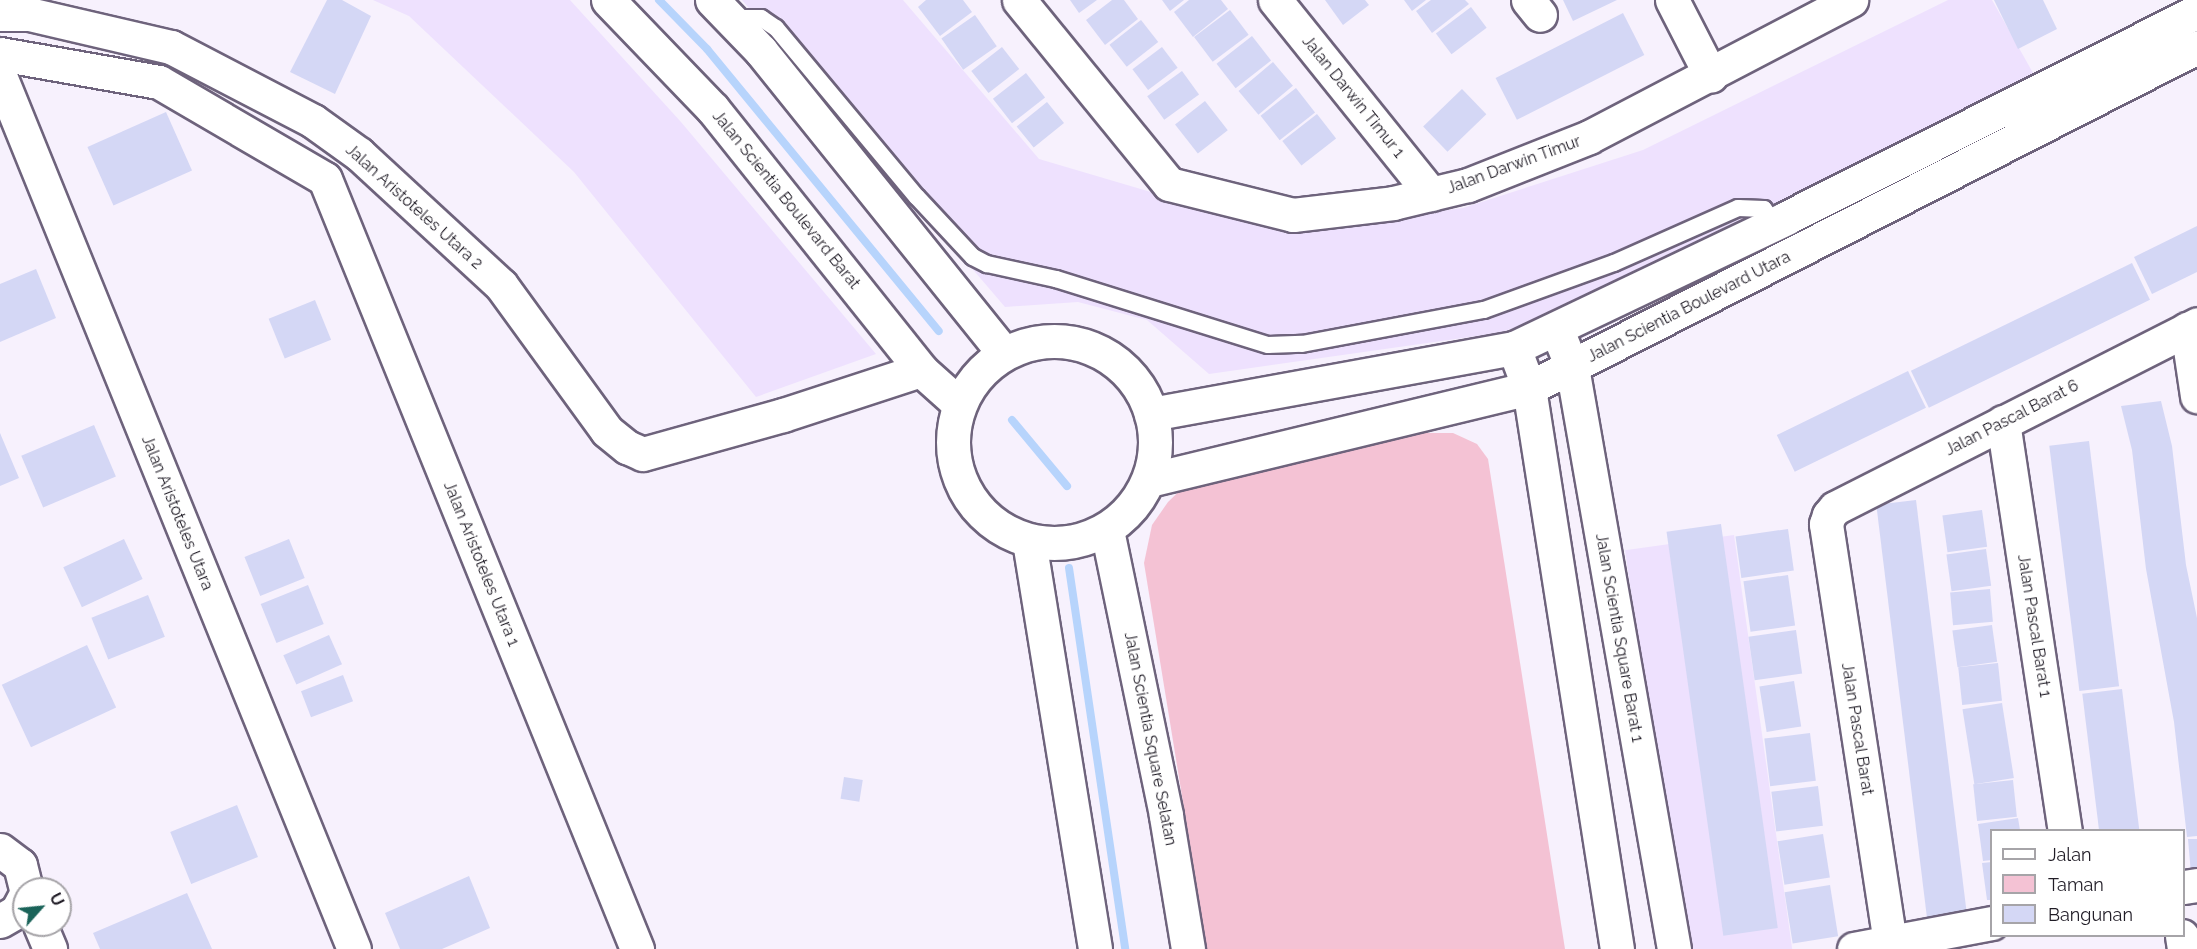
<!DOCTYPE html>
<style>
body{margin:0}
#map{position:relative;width:2197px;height:949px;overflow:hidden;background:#f7f1fd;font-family:Raleway,sans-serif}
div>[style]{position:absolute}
.built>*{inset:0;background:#eee1fe;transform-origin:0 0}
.green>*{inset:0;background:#f4c2d4}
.stream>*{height:8px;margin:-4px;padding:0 4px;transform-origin:4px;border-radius:4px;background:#b7d4fc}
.building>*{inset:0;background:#d4d7f5;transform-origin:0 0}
.roads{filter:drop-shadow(2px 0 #6e637c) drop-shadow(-2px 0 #6e637c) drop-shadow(0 2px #6e637c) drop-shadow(0 -2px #6e637c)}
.service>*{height:16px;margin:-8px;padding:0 8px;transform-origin:8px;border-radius:8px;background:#fff}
.minor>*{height:33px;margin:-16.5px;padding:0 16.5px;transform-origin:16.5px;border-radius:16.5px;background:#fff}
.tertiary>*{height:33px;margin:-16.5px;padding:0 16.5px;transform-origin:16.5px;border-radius:16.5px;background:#fff}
.tertiary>.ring{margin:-16.5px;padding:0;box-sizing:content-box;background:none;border:33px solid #fff;border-radius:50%}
span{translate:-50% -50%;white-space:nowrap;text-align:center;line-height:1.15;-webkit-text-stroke:4.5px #fff;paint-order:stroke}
.street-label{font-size:16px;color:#201c26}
.legend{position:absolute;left:1990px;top:829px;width:195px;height:108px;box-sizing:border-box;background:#fff;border:2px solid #a6a4a8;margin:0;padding:8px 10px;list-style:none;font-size:18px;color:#201c26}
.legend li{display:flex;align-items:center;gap:12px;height:30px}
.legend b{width:30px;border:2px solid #a6a4a8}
.north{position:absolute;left:12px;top:877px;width:60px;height:60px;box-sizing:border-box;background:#fff;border:2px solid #a6a4a8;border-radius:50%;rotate:63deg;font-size:16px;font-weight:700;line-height:24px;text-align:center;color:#201c26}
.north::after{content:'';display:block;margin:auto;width:21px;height:27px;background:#1a6359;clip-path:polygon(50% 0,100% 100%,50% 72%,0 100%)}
</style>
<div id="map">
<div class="built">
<div style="clip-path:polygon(373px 0,570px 0,681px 122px,876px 354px,756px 397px,574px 172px,409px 16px)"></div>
<div style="clip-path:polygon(742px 0,903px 0,1039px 159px,1283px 231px,1463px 208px,1643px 150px,1948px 0,1992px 0,2042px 89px,1649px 286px,1498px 333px,1209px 374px,1147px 320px,1078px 302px,1005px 307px)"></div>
<div style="left:1734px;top:535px;width:418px;height:110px;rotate:82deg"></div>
</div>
<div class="green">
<div style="clip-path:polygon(1419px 433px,1453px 433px,1477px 444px,1488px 459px,1565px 949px,1207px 949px,1144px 563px,1152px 525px,1168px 502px,1193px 478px)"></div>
</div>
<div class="stream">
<div style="left:659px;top:0;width:69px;rotate:45.6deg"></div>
<div style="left:707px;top:49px;width:365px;rotate:50.6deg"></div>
<div style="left:1012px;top:420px;width:86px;rotate:50.2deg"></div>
<div style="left:1069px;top:568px;width:385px;rotate:81.6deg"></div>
</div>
<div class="building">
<div style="clip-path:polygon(327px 0,342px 0,371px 16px,335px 94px,290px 72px)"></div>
<div style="clip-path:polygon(926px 0,963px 0,972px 12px,940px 36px,918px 7px)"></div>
<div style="clip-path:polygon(1070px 0,1097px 0,1079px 13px)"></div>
<div style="clip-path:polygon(1112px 0,1124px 0,1138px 19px,1105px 45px,1086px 20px)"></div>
<div style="clip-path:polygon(1162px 0,1184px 0,1170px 11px)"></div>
<div style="clip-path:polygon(1189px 0,1221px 0,1228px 9px,1193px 37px,1174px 12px)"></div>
<div style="clip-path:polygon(1325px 0,1365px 0,1369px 5px,1343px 25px)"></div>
<div style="clip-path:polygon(1404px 0,1426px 0,1412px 11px)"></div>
<div style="clip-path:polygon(1431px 0,1465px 0,1469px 4px,1432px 33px,1416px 11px)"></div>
<div style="clip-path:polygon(1563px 0,1617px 0,1573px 21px)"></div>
<div style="clip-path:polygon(1994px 0,2043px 0,2057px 29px,2018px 49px)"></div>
<div style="left:1471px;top:7px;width:26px;height:44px;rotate:53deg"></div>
<div style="left:1230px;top:10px;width:31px;height:45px;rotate:53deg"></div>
<div style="left:1623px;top:13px;width:47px;height:143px;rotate:63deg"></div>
<div style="left:975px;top:15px;width:38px;height:41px;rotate:55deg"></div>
<div style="left:1141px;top:20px;width:28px;height:40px;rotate:52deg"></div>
<div style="left:1252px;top:36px;width:31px;height:45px;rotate:52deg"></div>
<div style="left:1002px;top:47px;width:28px;height:39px;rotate:52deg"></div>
<div style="left:1162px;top:47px;width:26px;height:37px;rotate:53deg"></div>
<div style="left:1273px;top:62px;width:31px;height:45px;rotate:50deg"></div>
<div style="left:1182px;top:71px;width:29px;height:43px;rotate:54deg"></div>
<div style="left:1026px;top:73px;width:31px;height:42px;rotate:52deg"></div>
<div style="left:1296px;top:88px;width:31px;height:45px;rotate:52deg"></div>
<div style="left:1462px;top:89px;width:35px;height:54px;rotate:46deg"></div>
<div style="left:1205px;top:101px;width:37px;height:38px;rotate:52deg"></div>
<div style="left:1047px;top:102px;width:27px;height:39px;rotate:51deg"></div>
<div style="left:166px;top:112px;width:64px;height:86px;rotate:66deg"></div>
<div style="left:1317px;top:114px;width:31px;height:44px;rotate:52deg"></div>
<div style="clip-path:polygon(2197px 226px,2197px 272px,2152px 294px,2134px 257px)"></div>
<div style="left:2132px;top:263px;width:41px;height:246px;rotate:64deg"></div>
<div style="clip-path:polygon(36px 269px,56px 318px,0 342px,0 284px)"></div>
<div style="left:315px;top:300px;width:43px;height:50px;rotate:68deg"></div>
<div style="left:1908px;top:371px;width:41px;height:146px;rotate:64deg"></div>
<div style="clip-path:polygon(2161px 401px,2172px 446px,2186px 565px,2197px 618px,2197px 836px,2187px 837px,2174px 722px,2146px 569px,2132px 450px,2121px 406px)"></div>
<div style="left:94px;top:425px;width:56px;height:79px;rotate:67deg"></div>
<div style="clip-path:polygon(0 433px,19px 478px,0 486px)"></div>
<div style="left:2089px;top:441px;width:247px;height:40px;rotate:83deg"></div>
<div style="left:1916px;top:500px;width:428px;height:40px;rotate:83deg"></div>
<div style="left:1982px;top:510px;width:37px;height:40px;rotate:82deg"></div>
<div style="left:1721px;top:524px;width:408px;height:55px;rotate:82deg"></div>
<div style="left:1788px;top:529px;width:42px;height:53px;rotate:82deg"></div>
<div style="left:124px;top:539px;width:44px;height:67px;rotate:65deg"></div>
<div style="left:289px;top:539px;width:42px;height:48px;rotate:68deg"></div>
<div style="left:1986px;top:549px;width:37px;height:40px;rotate:82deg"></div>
<div style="left:1788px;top:575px;width:51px;height:45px;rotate:82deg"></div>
<div style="left:308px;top:585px;width:42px;height:51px;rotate:68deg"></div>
<div style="left:1990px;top:589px;width:33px;height:40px;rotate:85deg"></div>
<div style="left:148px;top:595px;width:45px;height:61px;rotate:68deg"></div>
<div style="left:1992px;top:625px;width:37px;height:40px;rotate:82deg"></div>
<div style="left:1796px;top:630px;width:44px;height:48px;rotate:82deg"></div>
<div style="left:329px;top:635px;width:32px;height:50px;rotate:66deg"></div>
<div style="left:87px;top:645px;width:69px;height:94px;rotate:65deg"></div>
<div style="left:1998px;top:663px;width:38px;height:40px;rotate:84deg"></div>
<div style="left:343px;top:675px;width:28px;height:45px;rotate:69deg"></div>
<div style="left:1794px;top:681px;width:46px;height:35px;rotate:81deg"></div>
<div style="left:2122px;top:689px;width:142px;height:40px;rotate:83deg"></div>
<div style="left:2002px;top:703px;width:76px;height:40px;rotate:81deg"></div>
<div style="left:1810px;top:733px;width:48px;height:46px;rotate:83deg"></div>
<div style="left:844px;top:777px;width:19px;height:22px;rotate:9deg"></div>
<div style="left:2013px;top:780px;width:37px;height:40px;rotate:84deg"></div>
<div style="left:1818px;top:786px;width:40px;height:47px;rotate:83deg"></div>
<div style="left:237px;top:805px;width:56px;height:72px;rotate:68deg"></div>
<div style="clip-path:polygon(2018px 818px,2020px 830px,1992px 830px,1992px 860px,1983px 861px,1978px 824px)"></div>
<div style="left:1823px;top:834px;width:44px;height:46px;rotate:81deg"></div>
<div style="clip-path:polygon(2188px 839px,2197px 839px,2197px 874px,2191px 874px)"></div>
<div style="clip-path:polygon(1992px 862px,1992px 900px,1987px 900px,1982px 863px)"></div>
<div style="clip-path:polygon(469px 876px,490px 928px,442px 949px,400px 949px,385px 913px)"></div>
<div style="left:1830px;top:885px;width:52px;height:46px;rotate:81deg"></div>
<div style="clip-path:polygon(187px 893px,212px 949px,100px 949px,93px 933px)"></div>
</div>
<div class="roads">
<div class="service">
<div style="left:730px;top:18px;width:31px"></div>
<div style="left:761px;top:18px;width:18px;rotate:34deg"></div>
<div style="left:776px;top:28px;width:220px;rotate:50.2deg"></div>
<div style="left:917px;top:197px;width:82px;rotate:47deg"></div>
<div style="left:973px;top:257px;width:16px;rotate:27deg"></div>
<div style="left:987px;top:264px;width:71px;rotate:12.3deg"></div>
<div style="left:1056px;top:279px;width:222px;rotate:17.3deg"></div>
<div style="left:1268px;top:345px;width:34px;rotate:-2deg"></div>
<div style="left:1302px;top:344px;width:185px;rotate:-10.6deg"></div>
<div style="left:1484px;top:310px;width:138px;rotate:-19.9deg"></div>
<div style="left:1614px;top:263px;width:136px;rotate:-23.9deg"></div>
<div style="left:1738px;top:208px;width:26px;rotate:2deg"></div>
<div style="left:1764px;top:209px;width:24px;rotate:55deg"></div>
</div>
<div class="minor">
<div style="left:1019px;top:0;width:237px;rotate:50.8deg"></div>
<div style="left:1169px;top:184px;width:128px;rotate:14deg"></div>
<div style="left:1293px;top:215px;width:101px;rotate:-6.8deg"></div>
<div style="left:1393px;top:203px;width:77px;rotate:-13.5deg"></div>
<div style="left:1468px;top:185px;width:130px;rotate:-21.6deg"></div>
<div style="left:1589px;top:137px;width:296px;rotate:-27.6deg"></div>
<div style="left:1275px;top:0;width:249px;rotate:51.2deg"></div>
<div style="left:1528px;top:0;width:19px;rotate:51deg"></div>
<div style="left:1672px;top:0;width:85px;rotate:62.8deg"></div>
<div style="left:0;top:14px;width:29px"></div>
<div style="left:29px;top:14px;width:146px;rotate:13.1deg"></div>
<div style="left:171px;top:47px;width:160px;rotate:27.5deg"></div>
<div style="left:313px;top:121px;width:57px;rotate:35.7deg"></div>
<div style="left:359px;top:154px;width:193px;rotate:42.7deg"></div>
<div style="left:501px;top:285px;width:180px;rotate:54deg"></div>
<div style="left:607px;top:431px;width:26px;rotate:39deg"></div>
<div style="left:627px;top:447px;width:17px;rotate:24deg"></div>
<div style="left:643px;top:454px;width:145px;rotate:-15.6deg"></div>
<div style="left:783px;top:415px;width:145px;rotate:-18.1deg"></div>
<div style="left:0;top:54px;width:161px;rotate:10deg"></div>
<div style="left:159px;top:82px;width:192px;rotate:30.3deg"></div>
<div style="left:0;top:76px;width:942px;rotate:67.93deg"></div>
<div style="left:325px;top:179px;width:831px;rotate:67.94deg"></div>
<div style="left:2187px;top:329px;width:68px;rotate:81.5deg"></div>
<div style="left:1557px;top:330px;width:40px;rotate:68deg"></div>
<div style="left:1572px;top:367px;width:591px;rotate:80.06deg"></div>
<div style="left:1514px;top:348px;width:43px;rotate:69.4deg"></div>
<div style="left:1529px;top:388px;width:568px;rotate:81.09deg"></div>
<div style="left:2003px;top:422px;width:413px;rotate:81.4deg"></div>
<div style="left:0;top:850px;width:25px;rotate:37deg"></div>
<div style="left:20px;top:865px;width:25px;rotate:76deg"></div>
<div style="left:2184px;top:887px;width:13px;rotate:-9deg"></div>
<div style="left:0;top:921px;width:20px;rotate:-30deg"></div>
<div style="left:17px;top:911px;width:15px;rotate:-62deg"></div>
<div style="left:40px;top:925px;width:26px;rotate:67deg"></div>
<div style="left:2182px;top:936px;width:13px;rotate:81deg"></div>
<div style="left:1854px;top:949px;width:140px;rotate:-10.7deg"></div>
<div style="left:1891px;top:949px;width:430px;rotate:-98.7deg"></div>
<div style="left:1826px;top:524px;width:9px;rotate:-72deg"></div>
<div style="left:1829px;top:515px;width:9px;rotate:-49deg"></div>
<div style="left:1835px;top:508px;width:406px;rotate:-26.9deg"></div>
</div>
<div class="tertiary">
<div style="left:608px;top:0;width:151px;rotate:46.1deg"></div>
<div style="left:713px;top:109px;width:334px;rotate:51.4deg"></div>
<div style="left:921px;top:370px;width:51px;rotate:41.8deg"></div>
<div style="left:712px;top:0;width:71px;rotate:46.1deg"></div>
<div style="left:761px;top:51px;width:388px;rotate:51.2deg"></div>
<div class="ring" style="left:953px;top:341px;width:169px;height:169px"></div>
<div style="left:1151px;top:414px;width:369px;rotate:-10.3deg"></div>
<div style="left:1514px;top:348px;width:301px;rotate:-25.5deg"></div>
<div style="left:1786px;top:218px;width:460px;rotate:-26.7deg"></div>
<div style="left:1149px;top:480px;width:391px;rotate:-13.6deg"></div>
<div style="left:1529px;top:388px;width:750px;rotate:-27.04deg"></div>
<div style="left:1107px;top:530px;width:292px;rotate:78.3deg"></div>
<div style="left:1166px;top:816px;width:135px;rotate:80.6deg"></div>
<div style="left:1029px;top:541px;width:413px;rotate:80.8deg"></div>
</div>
</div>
<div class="street-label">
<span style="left:1353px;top:97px;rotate:51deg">Jalan Darwin Timur 1</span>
<span style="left:1514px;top:165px;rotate:-20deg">Jalan Darwin Timur</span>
<span style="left:786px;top:200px;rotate:51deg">Jalan Scientia Boulevard Barat</span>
<span style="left:414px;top:207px;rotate:42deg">Jalan Aristoteles Utara 2</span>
<span style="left:1689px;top:307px;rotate:-27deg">Jalan Scientia Boulevard Utara</span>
<span style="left:2012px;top:418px;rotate:-27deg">Jalan Pascal Barat 6</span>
<span style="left:177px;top:513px;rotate:68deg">Jalan Aristoteles Utara</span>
<span style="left:481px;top:564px;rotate:68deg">Jalan Aristoteles Utara 1</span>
<span style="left:2034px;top:626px;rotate:81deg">Jalan Pascal Barat 1</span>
<span style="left:1619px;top:638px;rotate:80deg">Jalan Scientia Square Barat 1</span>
<span style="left:1857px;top:729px;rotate:81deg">Jalan Pascal Barat</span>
<span style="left:1150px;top:739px;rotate:79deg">Jalan Scientia Square Selatan</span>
</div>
<ul class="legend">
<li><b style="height:8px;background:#fff"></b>Jalan</li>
<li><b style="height:16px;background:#f4c2d4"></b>Taman</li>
<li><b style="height:16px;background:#d4d7f5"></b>Bangunan</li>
</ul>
<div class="north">U</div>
</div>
